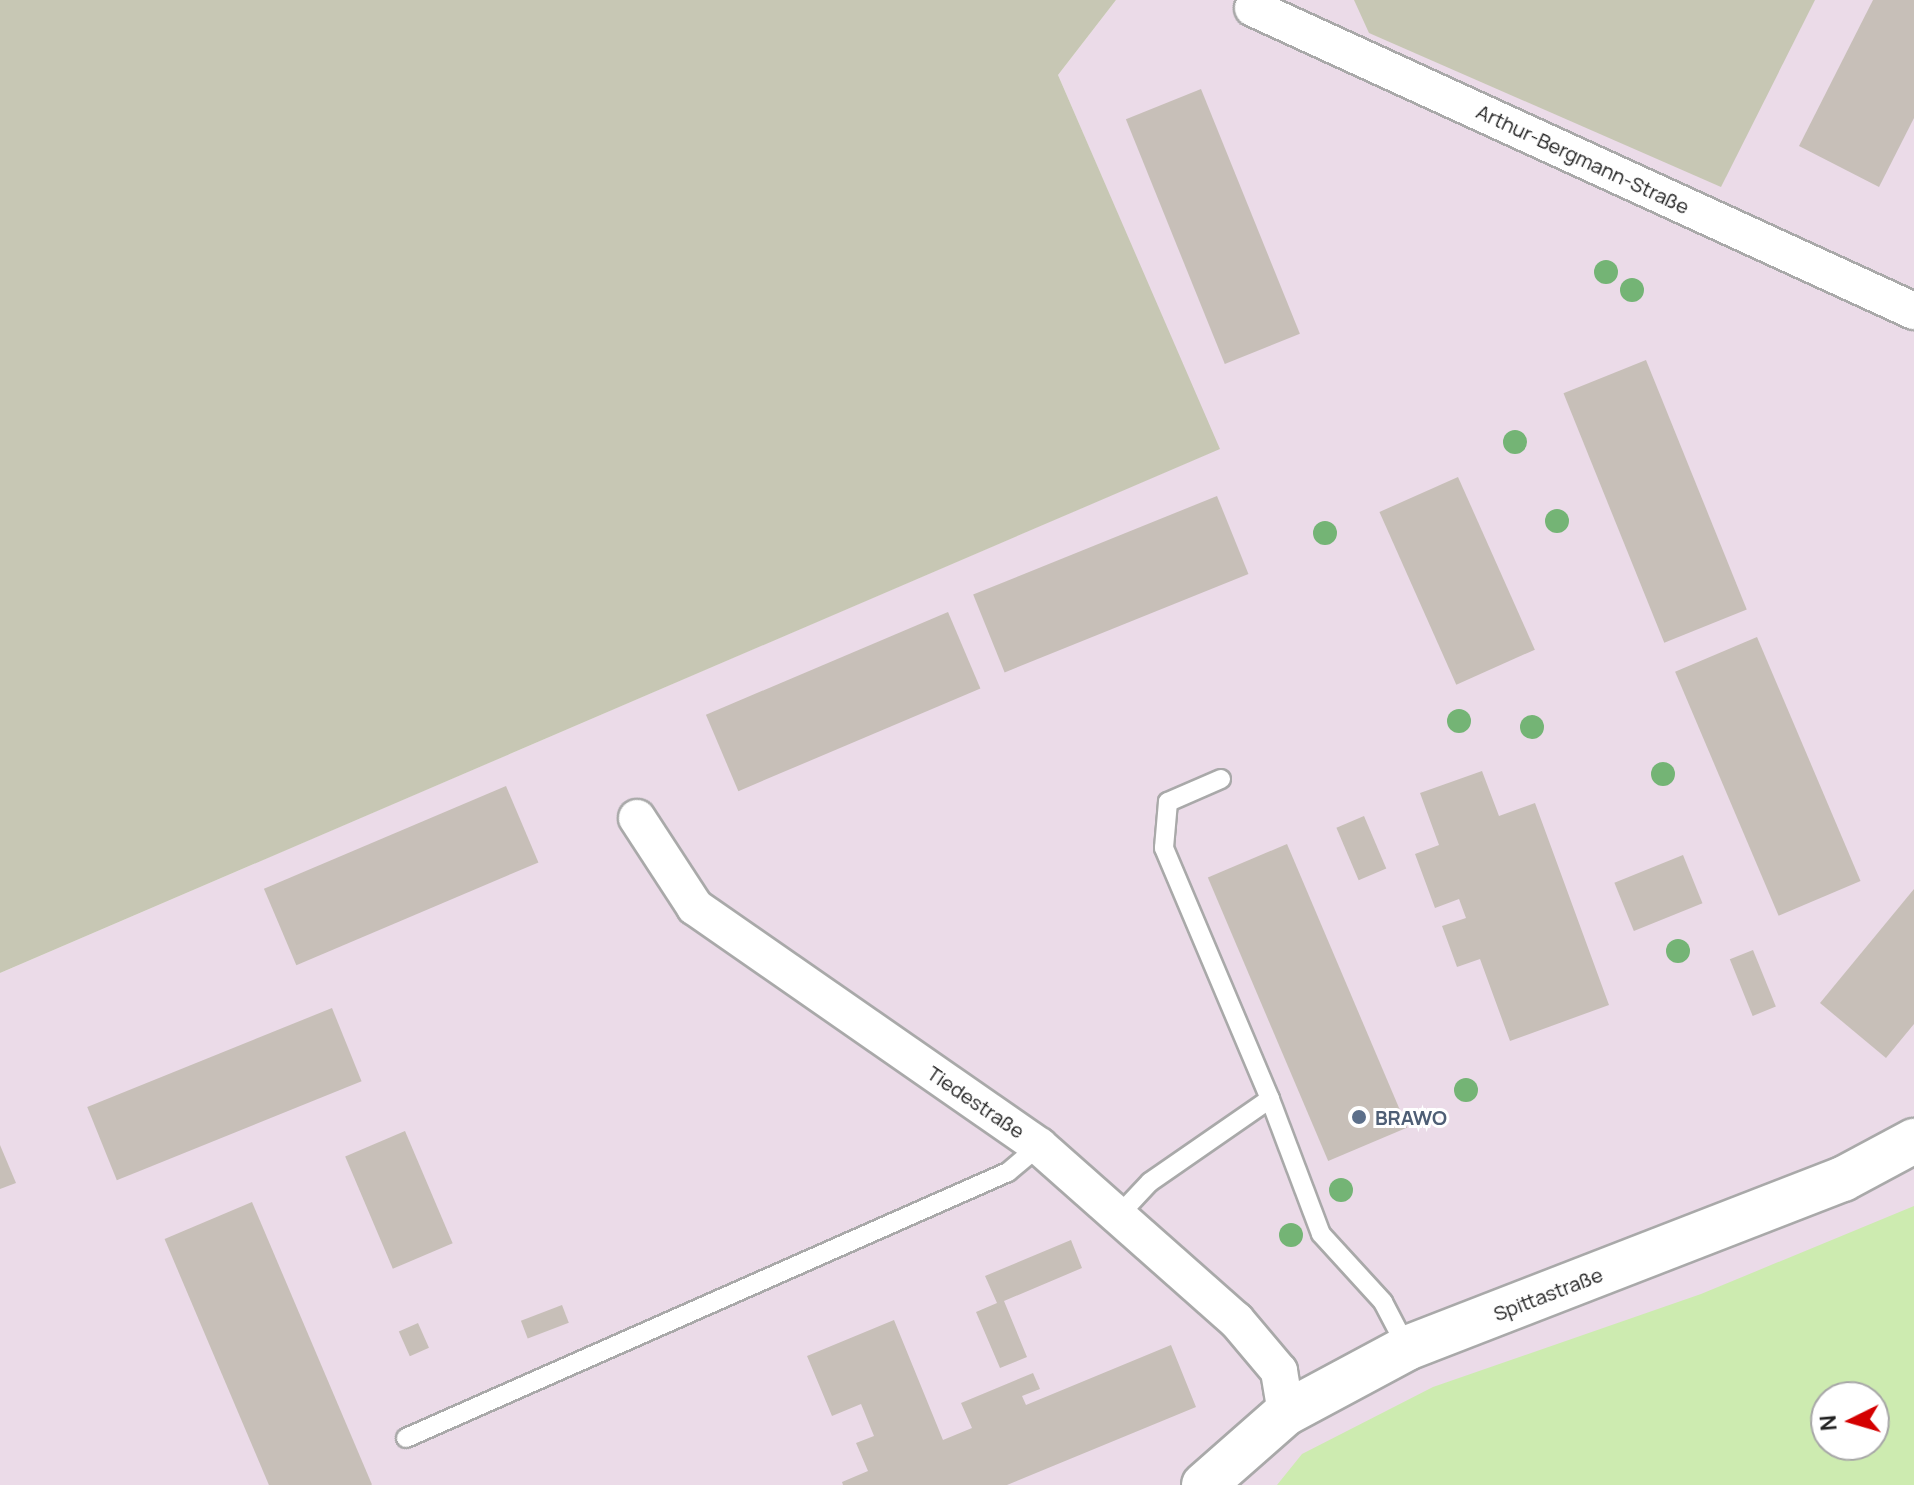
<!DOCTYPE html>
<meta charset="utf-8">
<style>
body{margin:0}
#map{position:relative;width:1914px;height:1485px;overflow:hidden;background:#f2efe9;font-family:Manrope,sans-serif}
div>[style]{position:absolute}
.industrial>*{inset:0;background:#ebdbe8}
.construction>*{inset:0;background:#c7c7b4}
.grass>*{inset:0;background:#cdebb0}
.building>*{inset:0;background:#c7bfb8;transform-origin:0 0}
.roads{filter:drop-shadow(2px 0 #a9a9a9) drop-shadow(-2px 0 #a9a9a9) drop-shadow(0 2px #a9a9a9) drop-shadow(0 -2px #a9a9a9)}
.service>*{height:18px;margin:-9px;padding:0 9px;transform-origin:9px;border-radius:9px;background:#fff}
.minor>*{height:36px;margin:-18px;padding:0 18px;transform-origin:18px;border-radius:18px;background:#fff}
.tertiary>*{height:44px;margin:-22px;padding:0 22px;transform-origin:22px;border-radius:22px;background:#fff}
.trees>*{width:24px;height:24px;margin:-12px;border-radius:50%;background:#74b475}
.dots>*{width:22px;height:22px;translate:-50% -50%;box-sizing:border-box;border:4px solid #fff;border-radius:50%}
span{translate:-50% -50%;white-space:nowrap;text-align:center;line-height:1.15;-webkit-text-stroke:6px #fff;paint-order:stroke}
.street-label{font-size:20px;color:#222}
.service-label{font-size:20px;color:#4e5e75;font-weight:700}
.left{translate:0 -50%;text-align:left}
.north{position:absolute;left:1810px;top:1381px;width:80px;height:80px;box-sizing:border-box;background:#fff;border:2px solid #a7a7a7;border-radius:50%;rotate:265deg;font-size:22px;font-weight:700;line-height:32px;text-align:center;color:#222}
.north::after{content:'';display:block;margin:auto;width:28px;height:36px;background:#d40000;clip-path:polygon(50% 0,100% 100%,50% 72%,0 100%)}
</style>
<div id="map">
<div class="industrial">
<div style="clip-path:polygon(evenodd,1116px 0,1914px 0,1914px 1485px,0 1485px,0 973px,1219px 449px,1058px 75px,1116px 0,1826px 1397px,1874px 1397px,1874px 1445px,1826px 1445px,1826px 1397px)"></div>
</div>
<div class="construction">
<div style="clip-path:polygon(0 0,1116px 0,1058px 75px,1220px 449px,0 973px)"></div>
<div style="clip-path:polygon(1354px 0,1815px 0,1721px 187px,1369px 33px)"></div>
</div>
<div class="grass">
<div style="clip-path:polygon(evenodd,1914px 1206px,1914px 1485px,1277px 1485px,1302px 1454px,1433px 1387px,1701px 1294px,1914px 1206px,1826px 1397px,1874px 1397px,1874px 1445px,1826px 1445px,1826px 1397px)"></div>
</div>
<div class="building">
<div style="clip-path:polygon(1873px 0,1914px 0,1914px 118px,1879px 187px,1799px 146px)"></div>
<div style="left:1201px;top:89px;width:264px;height:81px;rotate:68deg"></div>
<div style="left:1646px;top:360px;width:269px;height:89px;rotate:68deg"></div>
<div style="left:1458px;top:477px;width:189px;height:86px;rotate:66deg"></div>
<div style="left:1217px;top:496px;width:84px;height:263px;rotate:68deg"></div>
<div style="left:948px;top:612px;width:83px;height:263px;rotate:67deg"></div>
<div style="left:1757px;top:637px;width:265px;height:89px;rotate:67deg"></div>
<div style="clip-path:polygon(1482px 771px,1499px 816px,1535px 803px,1609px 1005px,1510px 1041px,1480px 959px,1457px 967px,1442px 926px,1466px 918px,1459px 899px,1435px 908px,1415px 854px,1439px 845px,1420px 793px)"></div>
<div style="left:506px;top:786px;width:83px;height:263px;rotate:67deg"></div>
<div style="left:1364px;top:816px;width:57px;height:30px;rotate:67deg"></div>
<div style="left:1287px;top:844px;width:308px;height:86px;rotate:67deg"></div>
<div style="left:1683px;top:855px;width:52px;height:74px;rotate:68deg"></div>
<div style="clip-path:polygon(1914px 889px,1914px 1024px,1886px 1058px,1820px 1003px)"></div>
<div style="left:1753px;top:950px;width:61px;height:25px;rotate:68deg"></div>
<div style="left:332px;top:1008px;width:79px;height:264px;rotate:68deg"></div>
<div style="left:405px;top:1131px;width:122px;height:65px;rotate:67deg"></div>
<div style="clip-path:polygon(0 1145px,16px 1183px,0 1189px)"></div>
<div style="left:252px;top:1202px;width:307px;height:95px;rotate:67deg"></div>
<div style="clip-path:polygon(1071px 1240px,1082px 1268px,1004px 1301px,1027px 1357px,1000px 1368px,976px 1312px,997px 1303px,985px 1276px)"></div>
<div style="left:562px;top:1305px;width:19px;height:44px;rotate:69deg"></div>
<div style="clip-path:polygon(894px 1320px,943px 1440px,972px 1428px,961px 1403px,1033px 1373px,1040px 1389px,1022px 1396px,1026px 1405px,1171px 1345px,1196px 1407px,1007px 1485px,843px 1485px,842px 1482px,868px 1471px,856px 1443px,874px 1436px,861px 1404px,832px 1416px,807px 1356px)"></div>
<div style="left:418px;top:1323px;width:27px;height:21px;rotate:66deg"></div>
</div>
<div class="roads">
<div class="service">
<div style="left:1221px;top:779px;width:58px;rotate:156.5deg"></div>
<div style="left:1168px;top:802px;width:46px;rotate:95deg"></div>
<div style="left:1164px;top:848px;width:272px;rotate:67.1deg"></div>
<div style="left:1270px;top:1099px;width:144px;rotate:69.3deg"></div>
<div style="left:1321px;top:1234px;width:92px;rotate:47.6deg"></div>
<div style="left:1383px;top:1302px;width:52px;rotate:62.4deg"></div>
<div style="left:1119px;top:1215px;width:45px;rotate:-46.8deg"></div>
<div style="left:1150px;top:1182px;width:146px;rotate:-34.7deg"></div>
<div style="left:406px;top:1438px;width:658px;rotate:-23.84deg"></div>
<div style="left:1008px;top:1172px;width:40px;rotate:-40deg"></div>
</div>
<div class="minor">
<div style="left:1253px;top:8px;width:727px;rotate:24.63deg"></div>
<div style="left:637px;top:818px;width:106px;rotate:56.9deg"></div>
<div style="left:695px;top:907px;width:419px;rotate:34.8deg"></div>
<div style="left:1039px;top:1146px;width:263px;rotate:41.5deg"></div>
<div style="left:1236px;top:1320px;width:67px;rotate:49.9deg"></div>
<div style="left:1279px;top:1371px;width:43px;rotate:80.5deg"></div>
</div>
<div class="tertiary">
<div style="left:1204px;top:1485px;width:109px;rotate:-41.3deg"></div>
<div style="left:1286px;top:1413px;width:137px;rotate:-28.2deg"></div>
<div style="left:1407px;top:1348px;width:468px;rotate:-21.2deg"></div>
<div style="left:1843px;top:1179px;width:81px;rotate:-28.2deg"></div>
</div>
</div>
<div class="trees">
<div style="left:1606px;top:272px"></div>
<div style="left:1632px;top:290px"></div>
<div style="left:1515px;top:442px"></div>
<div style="left:1557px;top:521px"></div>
<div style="left:1325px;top:533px"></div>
<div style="left:1459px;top:721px"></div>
<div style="left:1532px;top:727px"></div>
<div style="left:1663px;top:774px"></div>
<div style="left:1678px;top:951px"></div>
<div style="left:1466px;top:1090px"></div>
<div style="left:1341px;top:1190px"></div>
<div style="left:1291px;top:1235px"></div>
</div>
<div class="dots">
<div style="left:1359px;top:1117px;background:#5c6f8a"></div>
</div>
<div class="street-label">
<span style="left:1583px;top:159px;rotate:25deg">Arthur-Bergmann-Straße</span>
<span style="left:976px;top:1102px;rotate:34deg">Tiedestraße</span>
<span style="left:1548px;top:1294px;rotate:-21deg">Spittastraße</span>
</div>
<div class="service-label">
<span class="left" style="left:1375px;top:1117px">BRAWO</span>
</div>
<div class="north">N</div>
</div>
